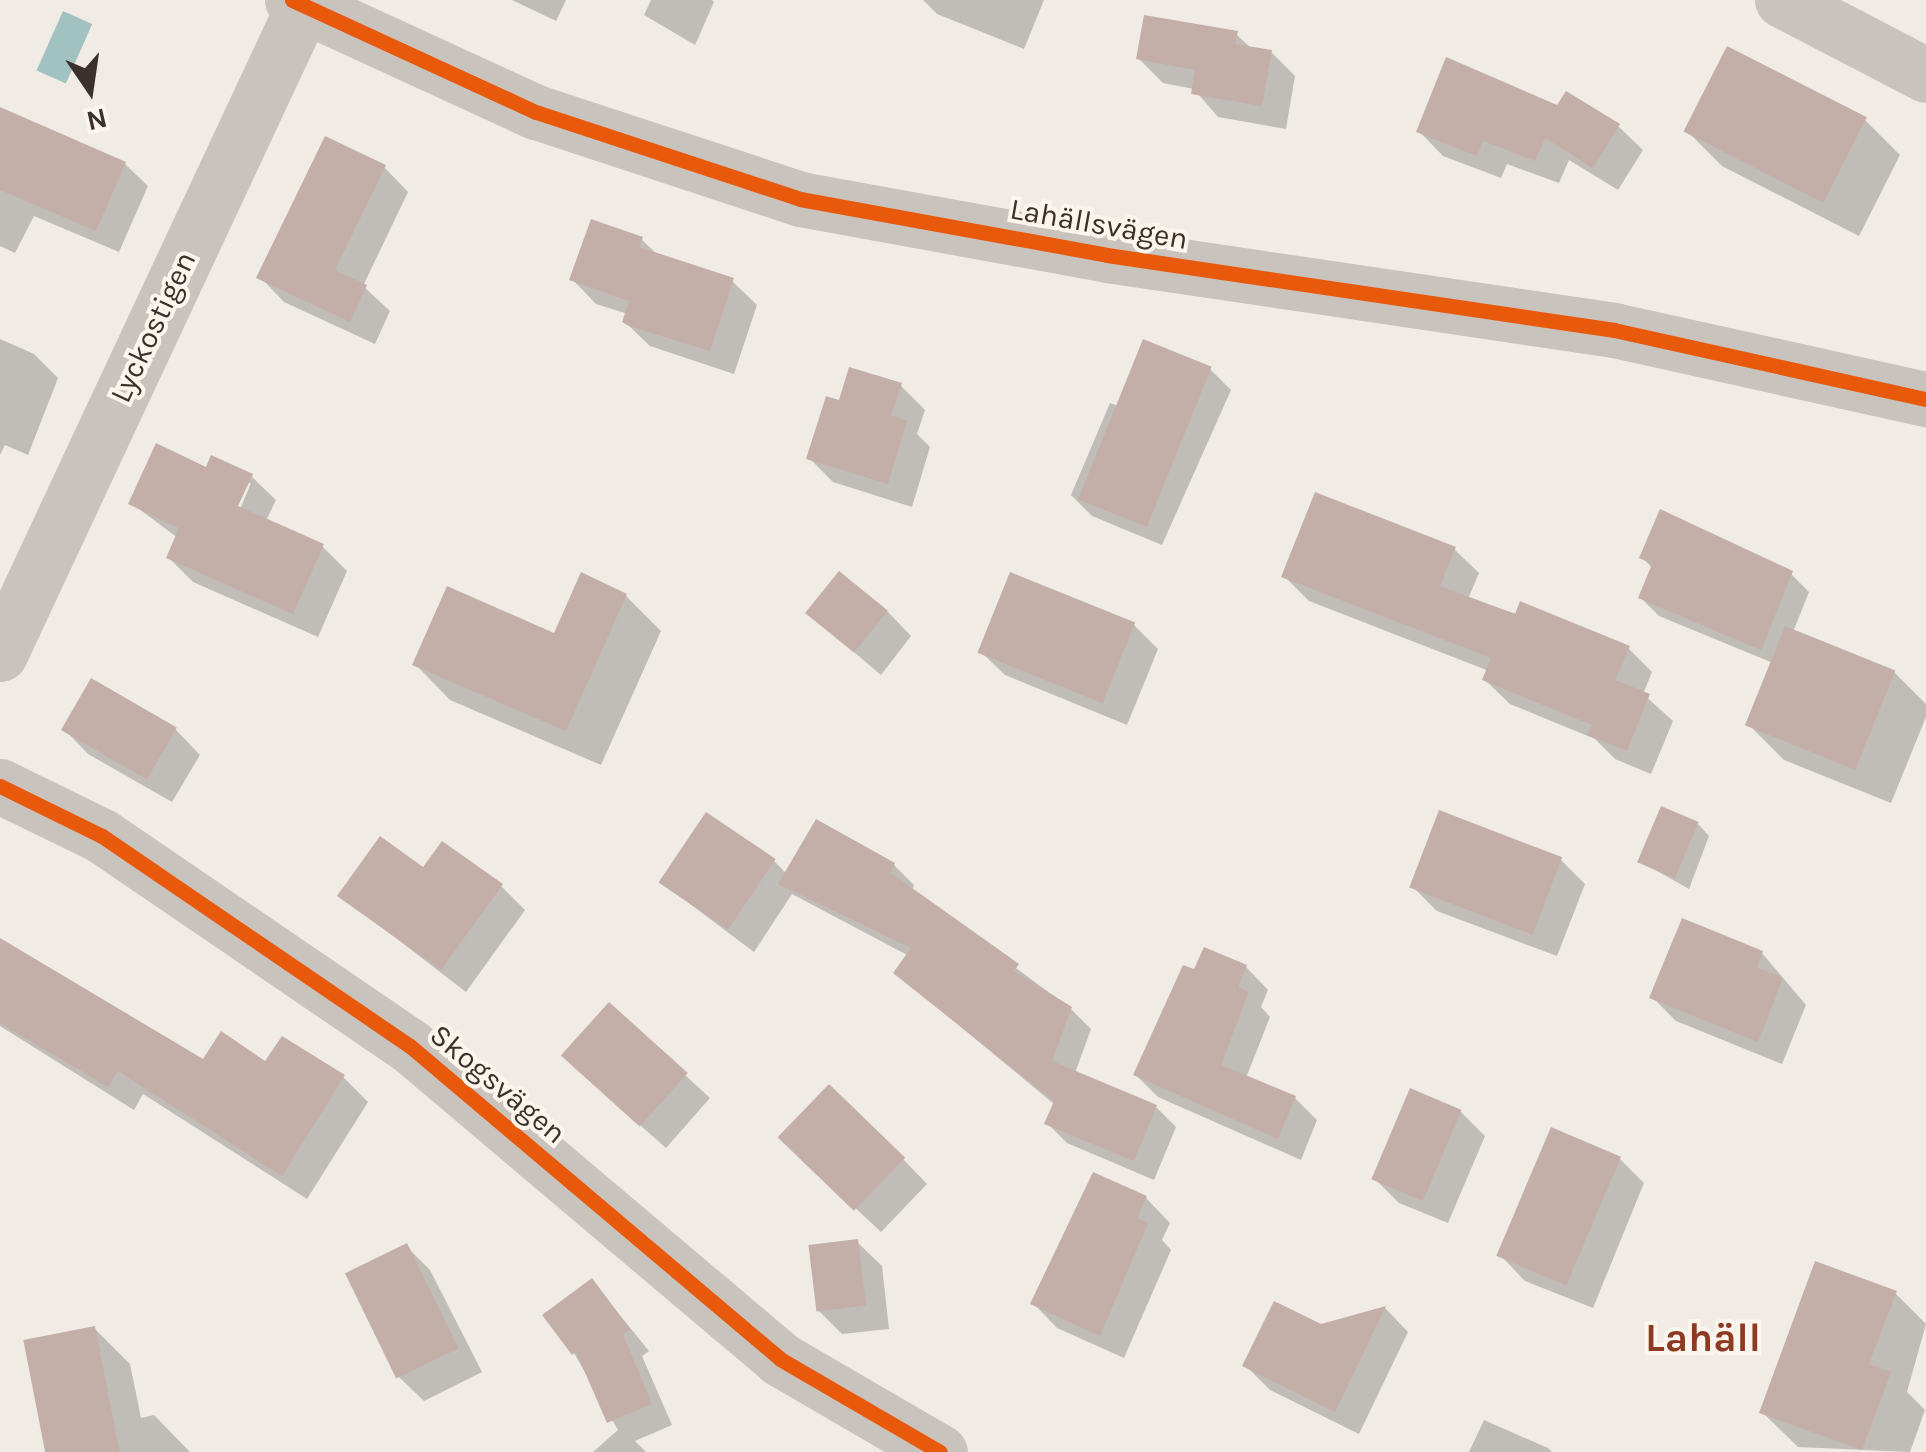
<!DOCTYPE html>
<meta charset="utf-8">
<style>
body{margin:0}
#map{position:relative;width:1926px;height:1452px;overflow:hidden;background:#f0ebe5;font-family:Karla,sans-serif}
div>[style]{position:absolute}
.water>*{inset:0;background:#a1c2c1;transform-origin:0 0}
.shadow>*{inset:0;background:#0003}
.building>*{inset:0;background:#c3afa7;transform-origin:0 0}
.minor>*{height:55px;margin:-27.5px;padding:0 27.5px;transform-origin:27.5px;border-radius:27.5px;background:#c9c3be}
.cycleway>*{height:15px;margin:-7.5px;padding:0 7.5px;transform-origin:7.5px;border-radius:7.5px;background:#e8590c}
span{translate:-50% -50%;white-space:nowrap;text-align:center;line-height:1.15;-webkit-text-stroke:8px #fbf5ee;paint-order:stroke}
.street-label{font-size:30px;color:#3b302b}
.district-label{font-size:40px;color:#8c3b22;font-weight:700}
.north{position:absolute;left:40px;top:40px;width:100px;height:100px;-webkit-text-stroke:8px #fbf5ee;paint-order:stroke;rotate:167deg;font-size:28px;font-weight:700;line-height:40px;text-align:center;color:#3b302b}
.north::after{content:'';display:block;margin:auto;width:35px;height:45px;background:#3b302b;clip-path:polygon(50% 0,100% 100%,50% 72%,0 100%)}
</style>
<div id="map">
<div class="water">
<div style="left:63px;top:11px;width:32px;height:65px;rotate:24deg"></div>
</div>
<div class="shadow">
<div style="clip-path:polygon(512px 0,566px 0,556px 21px)"></div>
<div style="clip-path:polygon(651px 0,712px 0,714px 2px,695px 45px,644px 15px)"></div>
<div style="clip-path:polygon(923px 0,1044px 0,1024px 49px,937px 14px)"></div>
<div style="clip-path:polygon(1236px 34px,1252px 49px,1271px 52px,1295px 76px,1286px 129px,1218px 117px,1194px 89px,1163px 83px,1139px 59px)"></div>
<div style="clip-path:polygon(1558px 108px,1618px 126px,1643px 150px,1618px 190px,1569px 160px,1559px 183px,1507px 164px,1501px 178px,1443px 156px,1419px 131px)"></div>
<div style="clip-path:polygon(0 117px,125px 164px,148px 186px,119px 252px,34px 216px,15px 253px,0 246px)"></div>
<div style="clip-path:polygon(1865px 120px,1900px 155px,1859px 236px,1722px 166px,1686px 130px)"></div>
<div style="clip-path:polygon(384px 167px,408px 192px,363px 286px,390px 311px,375px 344px,284px 302px,260px 277px)"></div>
<div style="clip-path:polygon(641px 239px,659px 256px,732px 281px,757px 305px,734px 374px,650px 346px,625px 322px,628px 314px,596px 304px,572px 279px)"></div>
<div style="clip-path:polygon(0 339px,34px 354px,58px 378px,28px 455px,5px 445px,0 455px)"></div>
<div style="clip-path:polygon(1210px 369px,1231px 390px,1162px 545px,1092px 516px,1071px 495px,1110px 403px,1118px 406px)"></div>
<div style="clip-path:polygon(900px 385px,925px 410px,917px 434px,930px 447px,912px 507px,833px 482px,809px 458px,841px 403px)"></div>
<div style="clip-path:polygon(evenodd,207px 470px,251px 476px,276px 500px,266px 521px,323px 547px,347px 571px,318px 637px,193px 582px,169px 558px,178px 538px,131px 503px,207px 470px,246px 483px,251px 483px,236px 519px,231px 517px,246px 483px)"></div>
<div style="clip-path:polygon(1454px 549px,1479px 573px,1468px 599px,1628px 648px,1652px 672px,1643px 694px,1673px 721px,1651px 774px,1615px 759px,1595px 739px,1510px 704px,1485px 680px,1489px 671px,1309px 601px,1284px 576px)"></div>
<div style="clip-path:polygon(1642px 557px,1791px 574px,1809px 592px,1793px 632px,1894px 672px,1926px 704px,1926px 717px,1891px 803px,1784px 760px,1748px 724px,1773px 663px,1659px 616px,1641px 598px,1652px 568px)"></div>
<div style="clip-path:polygon(626px 596px,661px 631px,601px 765px,450px 700px,415px 664px,555px 636px)"></div>
<div style="clip-path:polygon(887px 611px,911px 636px,881px 675px,809px 614px)"></div>
<div style="clip-path:polygon(1134px 625px,1158px 649px,1127px 725px,1005px 675px,980px 651px)"></div>
<div style="clip-path:polygon(92px 682px,176px 730px,200px 755px,172px 802px,88px 754px,64px 729px)"></div>
<div style="clip-path:polygon(1698px 824px,1709px 836px,1689px 889px,1641px 862px)"></div>
<div style="clip-path:polygon(1561px 860px,1585px 884px,1557px 956px,1437px 911px,1412px 886px)"></div>
<div style="clip-path:polygon(774px 861px,787px 874px,894px 865px,914px 885px,912px 891px,1070px 1008px,1091px 1029px,1075px 1073px,1156px 1107px,1176px 1127px,1154px 1180px,1067px 1143px,1047px 1123px,1055px 1105px,896px 973px,909px 956px,792px 894px,754px 952px,662px 883px)"></div>
<div style="clip-path:polygon(424px 870px,501px 886px,525px 910px,466px 992px,340px 895px)"></div>
<div style="clip-path:polygon(1762px 953px,1806px 1005px,1782px 1064px,1676px 1021px,1652px 997px)"></div>
<div style="clip-path:polygon(0 960px,204px 1062px,343px 1077px,368px 1102px,307px 1199px,143px 1094px,134px 1110px,0 1026px)"></div>
<div style="clip-path:polygon(1246px 967px,1268px 990px,1261px 1007px,1270px 1017px,1246px 1078px,1295px 1098px,1317px 1120px,1301px 1160px,1158px 1097px,1136px 1075px,1195px 972px)"></div>
<div style="clip-path:polygon(609px 1005px,710px 1098px,666px 1148px,589px 1080px)"></div>
<div style="clip-path:polygon(1461px 1112px,1485px 1136px,1448px 1223px,1399px 1203px,1374px 1178px)"></div>
<div style="clip-path:polygon(903px 1159px,927px 1184px,881px 1232px,806px 1162px)"></div>
<div style="clip-path:polygon(1620px 1159px,1644px 1183px,1593px 1308px,1525px 1281px,1501px 1256px)"></div>
<div style="clip-path:polygon(1146px 1198px,1170px 1223px,1162px 1240px,1171px 1250px,1124px 1358px,1057px 1328px,1033px 1303px)"></div>
<div style="clip-path:polygon(857px 1242px,882px 1266px,889px 1329px,842px 1334px,818px 1310px)"></div>
<div style="clip-path:polygon(406px 1246px,430px 1270px,482px 1372px,424px 1401px,399px 1377px)"></div>
<div style="clip-path:polygon(592px 1281px,649px 1351px,642px 1356px,672px 1425px,635px 1441px,646px 1452px,593px 1452px,618px 1430px,574px 1353px)"></div>
<div style="clip-path:polygon(1895px 1293px,1926px 1324px,1907px 1392px,1925px 1410px,1910px 1452px,1798px 1447px,1762px 1412px)"></div>
<div style="clip-path:polygon(1385px 1308px,1408px 1332px,1359px 1434px,1270px 1390px,1245px 1365px,1320px 1327px)"></div>
<div style="clip-path:polygon(94px 1328px,130px 1364px,141px 1418px,154px 1415px,190px 1452px,48px 1452px)"></div>
<div style="clip-path:polygon(1484px 1420px,1548px 1448px,1552px 1452px,1469px 1452px)"></div>
</div>
<div class="building">
<div style="clip-path:polygon(1144px 15px,1238px 31px,1235px 44px,1272px 50px,1262px 106px,1191px 94px,1195px 70px,1136px 59px)"></div>
<div style="left:1727px;top:46px;width:157px;height:96px;rotate:27deg"></div>
<div style="clip-path:polygon(1446px 57px,1557px 105px,1566px 91px,1620px 124px,1593px 168px,1545px 138px,1535px 161px,1483px 141px,1477px 156px,1416px 132px)"></div>
<div style="clip-path:polygon(0 107px,126px 162px,96px 231px,0 190px)"></div>
<div style="clip-path:polygon(325px 136px,386px 165px,335px 270px,367px 285px,350px 322px,256px 278px)"></div>
<div style="clip-path:polygon(591px 219px,643px 237px,639px 247px,734px 278px,710px 351px,629px 326px,622px 322px,629px 301px,569px 280px)"></div>
<div style="left:1143px;top:339px;width:74px;height:173px;rotate:22deg"></div>
<div style="clip-path:polygon(849px 367px,902px 383px,891px 415px,907px 421px,888px 484px,806px 459px,826px 396px,839px 400px)"></div>
<div style="clip-path:polygon(156px 443px,206px 467px,211px 455px,253px 474px,238px 506px,324px 544px,293px 614px,166px 558px,179px 528px,128px 504px)"></div>
<div style="clip-path:polygon(1315px 492px,1456px 547px,1440px 586px,1515px 614px,1520px 601px,1630px 646px,1615px 680px,1650px 694px,1627px 751px,1587px 735px,1592px 725px,1482px 680px,1491px 658px,1281px 577px)"></div>
<div style="clip-path:polygon(1660px 509px,1793px 571px,1761px 650px,1638px 598px,1652px 564px,1639px 558px)"></div>
<div style="left:839px;top:571px;width:63px;height:54px;rotate:39deg"></div>
<div style="clip-path:polygon(581px 572px,627px 594px,566px 731px,412px 665px,447px 586px,554px 633px)"></div>
<div style="left:1010px;top:572px;width:135px;height:87px;rotate:22deg"></div>
<div style="left:1785px;top:626px;width:119px;height:107px;rotate:22deg"></div>
<div style="left:91px;top:678px;width:99px;height:60px;rotate:30deg"></div>
<div style="left:1661px;top:806px;width:41px;height:61px;rotate:23deg"></div>
<div style="left:1439px;top:810px;width:132px;height:83px;rotate:21deg"></div>
<div style="left:706px;top:812px;width:84px;height:85px;rotate:34deg"></div>
<div style="clip-path:polygon(816px 819px,895px 863px,891px 873px,1019px 964px,1014px 971px,1072px 1007px,1052px 1061px,1157px 1105px,1134px 1161px,1044px 1124px,1054px 1101px,893px 973px,911px 948px,778px 884px)"></div>
<div style="clip-path:polygon(380px 836px,423px 867px,442px 841px,503px 884px,441px 970px,337px 896px)"></div>
<div style="clip-path:polygon(1682px 918px,1763px 951px,1757px 967px,1783px 978px,1758px 1042px,1649px 998px)"></div>
<div style="clip-path:polygon(0 938px,203px 1059px,221px 1031px,265px 1061px,282px 1036px,345px 1075px,282px 1176px,118px 1071px,108px 1087px,0 1023px)"></div>
<div style="clip-path:polygon(1204px 947px,1247px 965px,1238px 987px,1249px 992px,1221px 1065px,1296px 1096px,1278px 1139px,1133px 1075px,1183px 965px,1194px 969px)"></div>
<div style="left:609px;top:1002px;width:106px;height:72px;rotate:42deg"></div>
<div style="left:829px;top:1084px;width:106px;height:74px;rotate:44deg"></div>
<div style="left:1410px;top:1088px;width:56px;height:99px;rotate:23deg"></div>
<div style="left:1551px;top:1127px;width:76px;height:140px;rotate:23deg"></div>
<div style="clip-path:polygon(1093px 1172px,1147px 1196px,1137px 1218px,1148px 1223px,1100px 1336px,1030px 1304px)"></div>
<div style="left:858px;top:1239px;width:67px;height:50px;rotate:83deg"></div>
<div style="left:407px;top:1243px;width:117px;height:69px;rotate:64deg"></div>
<div style="clip-path:polygon(1815px 1261px,1897px 1291px,1869px 1364px,1891px 1372px,1862px 1450px,1759px 1413px)"></div>
<div style="clip-path:polygon(592px 1278px,630px 1329px,623px 1334px,652px 1404px,607px 1423px,576px 1352px,572px 1355px,542px 1315px)"></div>
<div style="clip-path:polygon(1274px 1301px,1321px 1324px,1386px 1306px,1335px 1412px,1242px 1366px)"></div>
<div style="left:95px;top:1326px;width:128px;height:73px;rotate:79deg"></div>
</div>
<div class="minor">
<div style="left:292px;top:0;width:268px;rotate:24.7deg"></div>
<div style="left:536px;top:112px;width:278px;rotate:18.2deg"></div>
<div style="left:800px;top:199px;width:312px;rotate:10.3deg"></div>
<div style="left:1107px;top:255px;width:513px;rotate:8.41deg"></div>
<div style="left:1614px;top:330px;width:320px;rotate:12.5deg"></div>
<div style="left:1782px;top:0;width:162px;rotate:27.5deg"></div>
<div style="left:0;top:654px;width:722px;rotate:-64.93deg"></div>
<div style="left:0;top:786px;width:114px;rotate:26.1deg"></div>
<div style="left:102px;top:836px;width:373px;rotate:34.3deg"></div>
<div style="left:410px;top:1046px;width:485px;rotate:40.2deg"></div>
<div style="left:780px;top:1359px;width:185px;rotate:30.2deg"></div>
</div>
<div class="cycleway">
<div style="left:292px;top:0;width:268px;rotate:24.7deg"></div>
<div style="left:536px;top:112px;width:278px;rotate:18.2deg"></div>
<div style="left:800px;top:199px;width:312px;rotate:10.3deg"></div>
<div style="left:1107px;top:255px;width:513px;rotate:8.41deg"></div>
<div style="left:1614px;top:330px;width:320px;rotate:12.5deg"></div>
<div style="left:0;top:786px;width:114px;rotate:26.1deg"></div>
<div style="left:102px;top:836px;width:373px;rotate:34.3deg"></div>
<div style="left:410px;top:1046px;width:485px;rotate:40.2deg"></div>
<div style="left:780px;top:1359px;width:185px;rotate:30.2deg"></div>
</div>
<div class="street-label">
<span style="left:1099px;top:224px;rotate:10deg">Lahällsvägen</span>
<span style="left:153px;top:327px;rotate:-65deg">Lyckostigen</span>
<span style="left:498px;top:1084px;rotate:40deg">Skogsvägen</span>
</div>
<div class="district-label">
<span style="left:1703px;top:1338px">Lahäll</span>
</div>
<div class="north">N</div>
</div>
